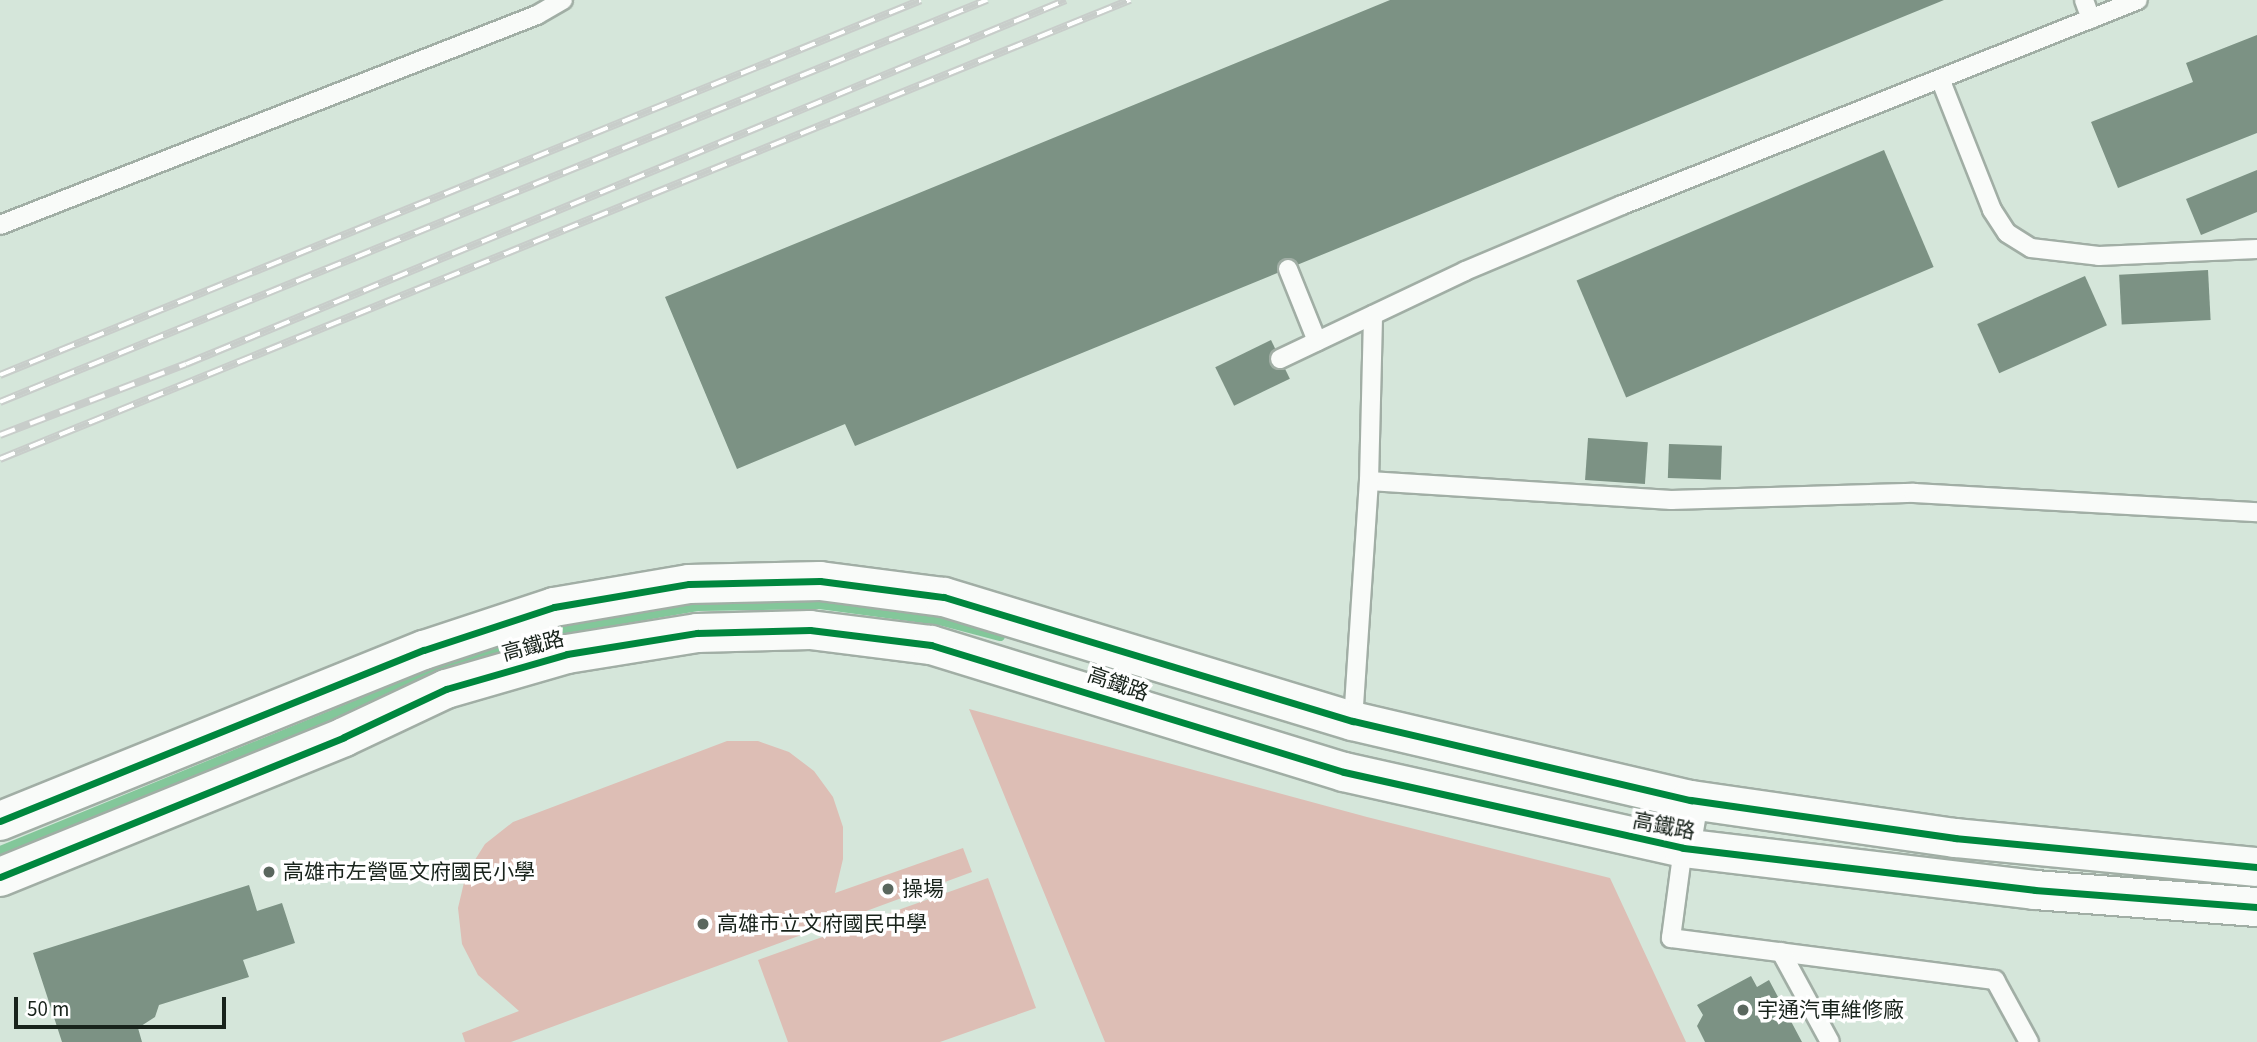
<!DOCTYPE html>
<meta charset="utf-8">
<style>
body{margin:0}
#map{position:relative;width:2257px;height:1042px;overflow:hidden;background:#d5e6da;font-family:"Source Sans 3","Noto Sans TC",sans-serif}
div>[style]{position:absolute}
.green>*{inset:0;background:#ddbeb5}
.stream>*{height:9px;margin:-4.5px;padding:0 4.5px;transform-origin:4.5px;border-radius:4.5px;background:#83c79a}
.building>*{inset:0;background:#7c9284;transform-origin:0 0}
.roads{filter:drop-shadow(2px 0 #a1aea5) drop-shadow(-2px 0 #a1aea5) drop-shadow(0 2px #a1aea5) drop-shadow(0 -2px #a1aea5)}
.service>*{height:18px;margin:-9px;padding:0 9px;transform-origin:9px;border-radius:9px;background:#f9fbf9}
.minor>*{height:33px;margin:-16.5px;padding:0 16.5px;transform-origin:16.5px;border-radius:16.5px;background:#f9fbf9}
.tertiary>*{height:38px;margin:-19px;padding:0 19px;transform-origin:19px;border-radius:19px;background:#f9fbf9}
.rail>*{height:8px;margin-top:-4px;transform-origin:0;background:repeating-linear-gradient(90deg,#fff 0 16px,#c8cdca 0 32px);box-sizing:border-box;border-block:2px solid #c8cdca}
.cycleway>*{height:7px;margin:-3.5px;padding:0 3.5px;transform-origin:3.5px;border-radius:3.5px;background:#00873e}
.dots>*{width:19px;height:19px;translate:-50% -50%;box-sizing:border-box;border:4px solid #fff;border-radius:50%}
span{translate:-50% -50%;white-space:nowrap;text-align:center;line-height:1.15;-webkit-text-stroke:7px #fff;paint-order:stroke}
.street-label{font-size:21px;color:#18231b}
.poi-label{font-size:21px;color:#18231b}
.left{translate:0 -50%;text-align:left}
.scale{position:absolute;left:14px;top:997px;width:212px;height:32px;box-sizing:border-box;border:4px solid #18231b;border-top:0;padding-left:9px;font-size:21px;line-height:24px;white-space:nowrap;color:#18231b;-webkit-text-stroke:5px #fff;paint-order:stroke}
</style>
<div id="map">
<div class="green">
<div style="clip-path:polygon(969px 709px,1367px 817px,1610px 878px,1686px 1042px,1105px 1042px)"></div>
<div style="clip-path:polygon(727px 741px,758px 741px,789px 752px,814px 771px,833px 797px,843px 827px,843px 859px,835px 893px,963px 848px,972px 872px,511px 1042px,465px 1042px,462px 1033px,519px 1011px,478px 975px,462px 944px,458px 908px,466px 874px,485px 844px,513px 822px)"></div>
<div style="clip-path:polygon(988px 878px,1036px 1008px,940px 1042px,788px 1042px,758px 960px)"></div>
</div>
<div class="stream">
<div style="left:0;top:850px;width:480px;rotate:-22.3deg"></div>
<div style="left:444px;top:668px;width:126px;rotate:-18deg"></div>
<div style="left:564px;top:629px;width:135px;rotate:-9.8deg"></div>
<div style="left:697px;top:606px;width:122px;rotate:-0.9deg"></div>
<div style="left:819px;top:604px;width:120px;rotate:7.7deg"></div>
<div style="left:938px;top:620px;width:64px;rotate:14.5deg"></div>
</div>
<div class="building">
<div style="clip-path:polygon(1390px 0,1944px 0,855px 446px,845px 424px,737px 469px,665px 297px)"></div>
<div style="clip-path:polygon(2257px 35px,2257px 133px,2118px 188px,2091px 122px,2193px 82px,2186px 63px)"></div>
<div style="left:1884px;top:150px;width:127px;height:334px;rotate:67deg"></div>
<div style="clip-path:polygon(2257px 170px,2257px 212px,2201px 235px,2186px 199px)"></div>
<div style="left:2208px;top:270px;width:50px;height:89px;rotate:87deg"></div>
<div style="left:2085px;top:276px;width:54px;height:118px;rotate:66deg"></div>
<div style="left:1271px;top:340px;width:43px;height:62px;rotate:64deg"></div>
<div style="left:1588px;top:438px;width:60px;height:42px;rotate:4deg"></div>
<div style="left:1669px;top:444px;width:53px;height:34px;rotate:2deg"></div>
<div style="clip-path:polygon(249px 885px,257px 911px,282px 903px,295px 943px,243px 960px,249px 977px,159px 1005px,155px 1017px,138px 1028px,142px 1042px,62px 1042px,33px 953px)"></div>
<div style="clip-path:polygon(1751px 976px,1757px 987px,1769px 980px,1802px 1042px,1705px 1042px,1697px 1026px,1703px 1015px,1697px 1005px)"></div>
</div>
<div class="roads">
<div class="service">
<div style="left:2084px;top:0;width:20px;rotate:70deg"></div>
<div style="left:1941px;top:81px;width:139px;rotate:68.4deg"></div>
<div style="left:1992px;top:210px;width:27px;rotate:57deg"></div>
<div style="left:2007px;top:233px;width:28px;rotate:32deg"></div>
<div style="left:2031px;top:248px;width:68px;rotate:6.7deg"></div>
<div style="left:2099px;top:256px;width:158px;rotate:-2.5deg"></div>
<div style="left:0;top:225px;width:577px;rotate:-21.36deg"></div>
<div style="left:537px;top:15px;width:30px;rotate:-30deg"></div>
<div style="left:1288px;top:269px;width:78px;rotate:68.1deg"></div>
<div style="left:1280px;top:359px;width:205px;rotate:-25.4deg"></div>
<div style="left:1465px;top:271px;width:170px;rotate:-22.8deg"></div>
<div style="left:1622px;top:205px;width:555px;rotate:-21.67deg"></div>
<div style="left:1369px;top:481px;width:303px;rotate:3.6deg"></div>
<div style="left:1671px;top:500px;width:243px;rotate:-1.7deg"></div>
<div style="left:1914px;top:493px;width:344px;rotate:3.2deg"></div>
<div style="left:1353px;top:721px;width:241px;rotate:-86.2deg"></div>
<div style="left:1369px;top:481px;width:166px;rotate:-88.6deg"></div>
<div style="left:1683px;top:848px;width:91px;rotate:97.6deg"></div>
<div style="left:1671px;top:938px;width:327px;rotate:7.4deg"></div>
<div style="left:1995px;top:980px;width:71px;rotate:61.3deg"></div>
<div style="left:1781px;top:952px;width:102px;rotate:61.4deg"></div>
</div>
<div class="minor">
<div style="left:1683px;top:848px;width:49px;rotate:-80.5deg"></div>
</div>
<div class="tertiary">
<div style="left:0;top:821px;width:457px;rotate:-22deg"></div>
<div style="left:424px;top:650px;width:137px;rotate:-18.3deg"></div>
<div style="left:554px;top:607px;width:137px;rotate:-9.7deg"></div>
<div style="left:689px;top:584px;width:131px;rotate:-1.3deg"></div>
<div style="left:820px;top:581px;width:125px;rotate:7.4deg"></div>
<div style="left:944px;top:597px;width:427px;rotate:16.9deg"></div>
<div style="left:1353px;top:721px;width:347px;rotate:13.2deg"></div>
<div style="left:1691px;top:800px;width:267px;rotate:8.2deg"></div>
<div style="left:1955px;top:838px;width:303px;rotate:5.5deg"></div>
<div style="left:0;top:877px;width:371px;rotate:-22.1deg"></div>
<div style="left:344px;top:737px;width:113px;rotate:-25.2deg"></div>
<div style="left:446px;top:689px;width:126px;rotate:-16.1deg"></div>
<div style="left:567px;top:654px;width:132px;rotate:-9.2deg"></div>
<div style="left:697px;top:633px;width:113px;rotate:-1.5deg"></div>
<div style="left:810px;top:630px;width:122px;rotate:7.1deg"></div>
<div style="left:931px;top:645px;width:432px;rotate:17.1deg"></div>
<div style="left:1344px;top:772px;width:347px;rotate:12.6deg"></div>
<div style="left:1683px;top:848px;width:354px;rotate:6.8deg"></div>
<div style="left:2035px;top:890px;width:223px;rotate:4.4deg"></div>
</div>
</div>
<div class="rail">
<div style="left:0;top:375px;width:994px;rotate:-22.15deg"></div>
<div style="left:0;top:402px;width:1066px;rotate:-22.16deg"></div>
<div style="left:0;top:435px;width:199px;rotate:-20.9deg"></div>
<div style="left:186px;top:364px;width:952px;rotate:-22.47deg"></div>
<div style="left:0;top:459px;width:1220px;rotate:-22.11deg"></div>
</div>
<div class="cycleway">
<div style="left:0;top:821px;width:457px;rotate:-22deg"></div>
<div style="left:424px;top:650px;width:137px;rotate:-18.3deg"></div>
<div style="left:554px;top:607px;width:137px;rotate:-9.7deg"></div>
<div style="left:689px;top:584px;width:131px;rotate:-1.3deg"></div>
<div style="left:820px;top:581px;width:125px;rotate:7.4deg"></div>
<div style="left:944px;top:597px;width:427px;rotate:16.9deg"></div>
<div style="left:1353px;top:721px;width:347px;rotate:13.2deg"></div>
<div style="left:1691px;top:800px;width:267px;rotate:8.2deg"></div>
<div style="left:1955px;top:838px;width:303px;rotate:5.5deg"></div>
<div style="left:0;top:877px;width:371px;rotate:-22.1deg"></div>
<div style="left:344px;top:737px;width:113px;rotate:-25.2deg"></div>
<div style="left:446px;top:689px;width:126px;rotate:-16.1deg"></div>
<div style="left:567px;top:654px;width:132px;rotate:-9.2deg"></div>
<div style="left:697px;top:633px;width:113px;rotate:-1.5deg"></div>
<div style="left:810px;top:630px;width:122px;rotate:7.1deg"></div>
<div style="left:931px;top:645px;width:432px;rotate:17.1deg"></div>
<div style="left:1344px;top:772px;width:347px;rotate:12.6deg"></div>
<div style="left:1683px;top:848px;width:354px;rotate:6.8deg"></div>
<div style="left:2035px;top:890px;width:223px;rotate:4.4deg"></div>
</div>
<div class="dots">
<div style="left:269px;top:872px;background:#5a675e"></div>
<div style="left:888px;top:889px;background:#5a675e"></div>
<div style="left:703px;top:924px;background:#5a675e"></div>
<div style="left:1743px;top:1010px;background:#5a675e"></div>
</div>
<div class="street-label">
<span style="left:533px;top:646px;rotate:-15deg">高鐵路</span>
<span style="left:1118px;top:684px;rotate:19deg">高鐵路</span>
<span style="left:1664px;top:826px;rotate:11deg">高鐵路</span>
</div>
<div class="poi-label">
<span class="left" style="left:283px;top:872px">高雄市左營區文府國民小學</span>
<span class="left" style="left:902px;top:889px">操場</span>
<span class="left" style="left:717px;top:924px">高雄市立文府國民中學</span>
<span class="left" style="left:1757px;top:1010px">宇通汽車維修廠</span>
</div>
<div class="scale">50 m</div>
</div>
